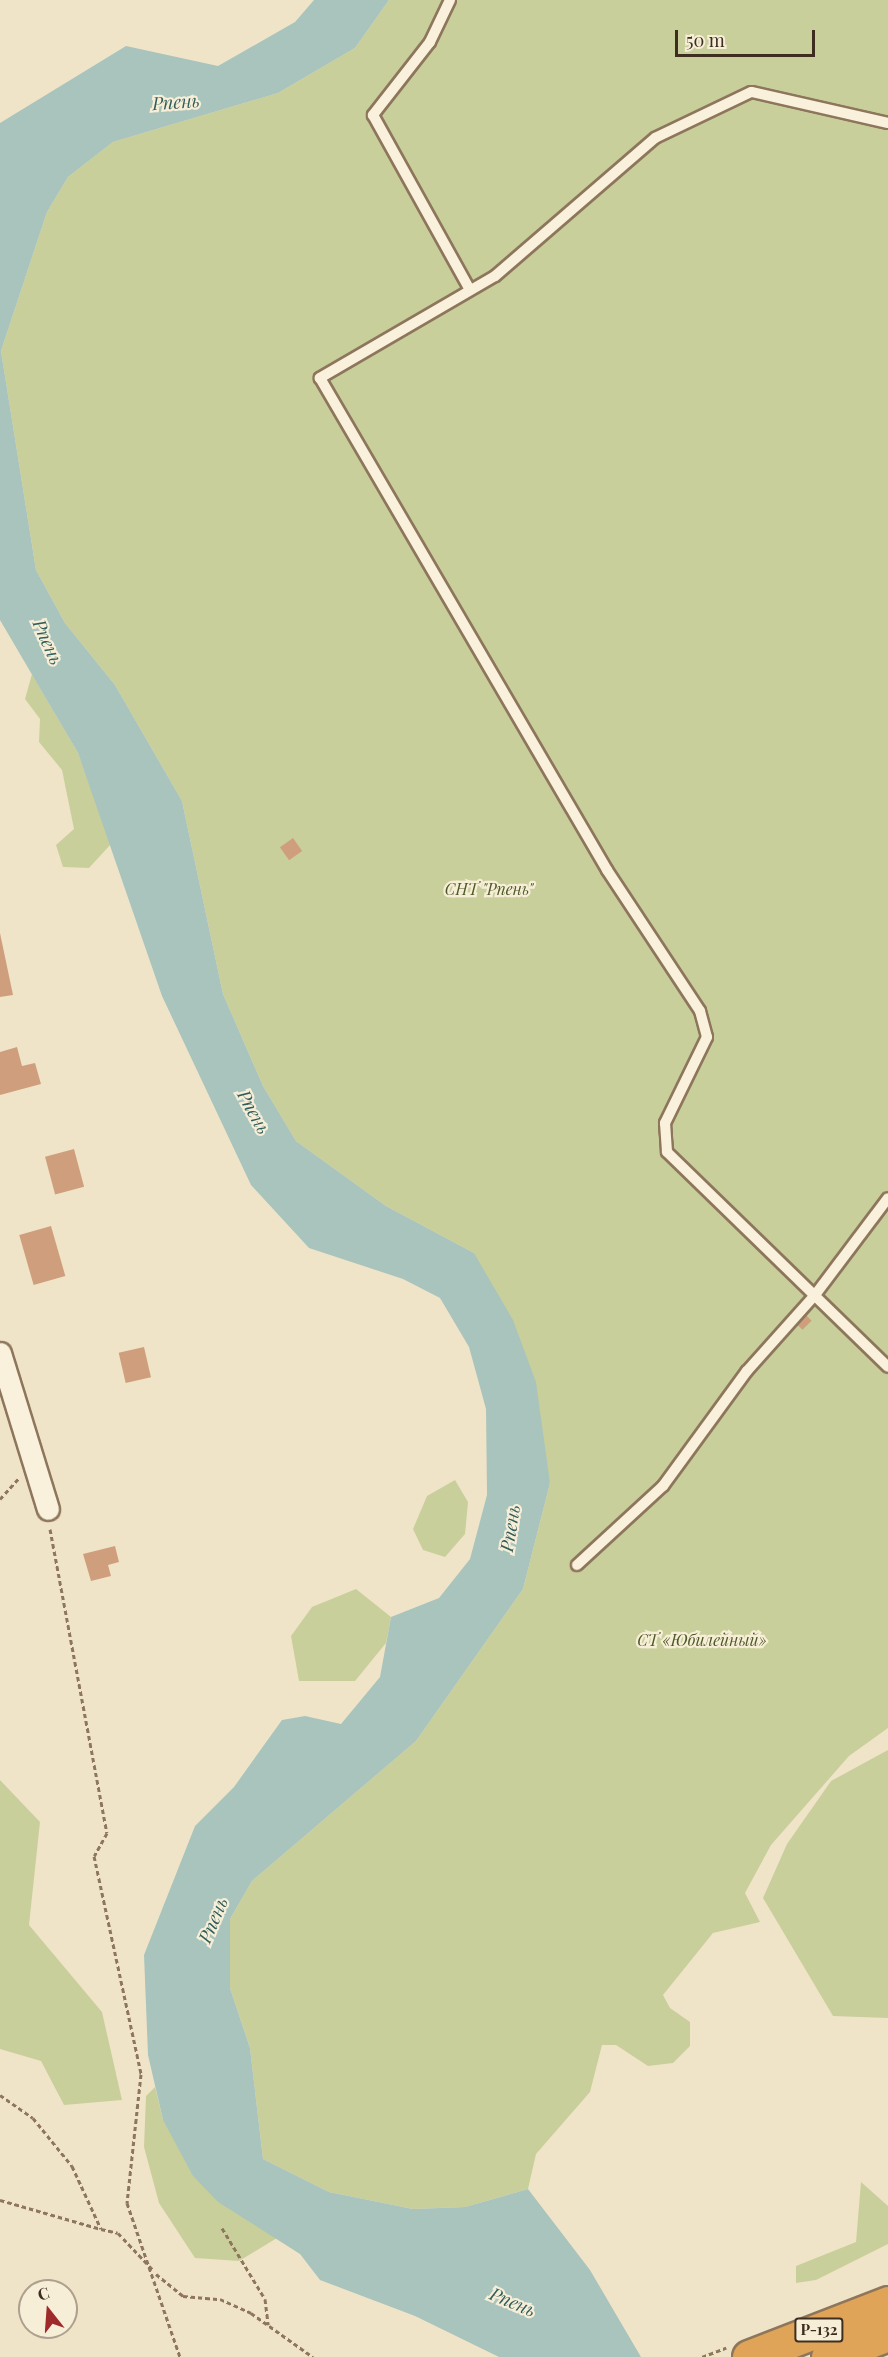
<!DOCTYPE html>
<meta charset="utf-8">
<style>
body{margin:0}
#map{position:relative;width:888px;height:2357px;overflow:hidden;background:#f0e4c8;font-family:"Playfair Display",serif}
div>[style]{position:absolute}
.green>*{inset:0;background:#c9cf9b}
.water>*{inset:0;background:#a9c4bc}
.building>*{inset:0;background:#cf9f7d;transform-origin:0 0}
.path>*{height:3px;margin-top:-1.5px;transform-origin:0;background:repeating-linear-gradient(90deg,#8d765c 0 4.5px,transparent 0 7.5px)}
.roads{filter:drop-shadow(2px 0 #8d765c) drop-shadow(-2px 0 #8d765c) drop-shadow(0 2px #8d765c) drop-shadow(0 -2px #8d765c)}
.lane>*{height:10px;margin:-5px;padding:0 5px;transform-origin:5px;border-radius:5px;background:#faf1dc}
.street>*{height:21px;margin:-10.5px;padding:0 10.5px;transform-origin:10.5px;border-radius:10.5px;background:#faf1dc}
.highway>*{height:33px;margin:-16.5px;padding:0 16.5px;transform-origin:16.5px;border-radius:16.5px;background:#e0a458}
span{translate:-50% -50%;white-space:nowrap;text-align:center;line-height:1.15;-webkit-text-stroke:4.5px #f7eed8;paint-order:stroke}
.shield-label span{padding:2px 4px;background:#f7eed8;border:2px solid;border-radius:4px;-webkit-text-stroke-width:0}
.shield-label{font-size:15px;color:#3d2e20;font-weight:700}
.park-label{font-size:16px;color:#4d5a26;font-style:italic}
.water-label{font-size:18px;color:#2f5d5a;font-style:italic}
.north{position:absolute;left:18px;top:2279px;width:60px;height:60px;box-sizing:border-box;background:#f7eed8;border:2px solid #ada18e;border-radius:50%;rotate:343deg;font-size:16px;font-weight:700;line-height:24px;text-align:center;color:#3d2e20}
.north::after{content:'';display:block;margin:auto;width:21px;height:27px;background:#9e2a2b;clip-path:polygon(50% 0,100% 100%,50% 72%,0 100%)}
.scale{position:absolute;left:675px;top:30px;width:140px;height:27px;box-sizing:border-box;border:3px solid #3d2e20;border-top:0;padding-left:8px;font-size:18px;line-height:21px;white-space:nowrap;color:#3d2e20;-webkit-text-stroke:4px #f7eed8;paint-order:stroke}
</style>
<div id="map">
<div class="green">
<div style="clip-path:polygon(389px 0,888px 0,888px 1728px,849px 1756px,771px 1845px,745px 1893px,760px 1922px,713px 1933px,663px 1995px,670px 2008px,690px 2022px,690px 2046px,673px 2063px,648px 2066px,616px 2045px,602px 2045px,590px 2092px,536px 2154px,528px 2189px,465px 2207px,413px 2209px,329px 2192px,263px 2159px,250px 2048px,230px 1988px,230px 1919px,252px 1881px,416px 1741px,523px 1589px,550px 1483px,474px 1253px,386px 1206px,296px 1141px,263px 1086px,223px 994px,182px 801px,115px 685px,65px 623px,36px 570px,1px 351px,47px 212px,68px 177px,113px 142px,278px 93px,355px 48px)"></div>
<div style="clip-path:polygon(32px 674px,78px 753px,111px 844px,89px 868px,63px 867px,56px 845px,74px 829px,62px 770px,39px 742px,40px 719px,25px 699px)"></div>
<div style="clip-path:polygon(455px 1480px,468px 1502px,465px 1534px,445px 1557px,423px 1550px,413px 1529px,427px 1496px)"></div>
<div style="clip-path:polygon(356px 1589px,391px 1617px,386px 1643px,355px 1681px,299px 1681px,291px 1636px,312px 1607px)"></div>
<div style="clip-path:polygon(888px 1750px,888px 2018px,833px 2016px,763px 1898px,787px 1844px,831px 1781px)"></div>
<div style="clip-path:polygon(0 1780px,40px 1822px,29px 1925px,102px 2012px,122px 2100px,64px 2105px,41px 2061px,0 2049px)"></div>
<div style="clip-path:polygon(155px 2087px,163px 2120px,277px 2238px,239px 2261px,195px 2258px,159px 2203px,144px 2147px,146px 2096px)"></div>
<div style="clip-path:polygon(861px 2182px,888px 2206px,888px 2244px,816px 2280px,796px 2283px,796px 2266px,856px 2242px)"></div>
</div>
<div class="water">
<div style="clip-path:polygon(314px 0,389px 0,355px 48px,278px 93px,113px 142px,68px 177px,47px 212px,1px 351px,36px 570px,65px 623px,115px 685px,182px 801px,223px 994px,263px 1086px,296px 1141px,386px 1206px,474px 1253px,513px 1320px,536px 1382px,550px 1483px,523px 1589px,416px 1741px,252px 1881px,230px 1919px,230px 1988px,250px 2048px,263px 2159px,329px 2192px,413px 2209px,465px 2207px,528px 2189px,590px 2270px,641px 2357px,499px 2357px,415px 2316px,320px 2280px,300px 2254px,218px 2202px,193px 2176px,163px 2120px,148px 2055px,144px 1955px,195px 1826px,234px 1787px,282px 1720px,305px 1716px,341px 1724px,380px 1677px,391px 1617px,439px 1598px,470px 1559px,487px 1495px,486px 1409px,469px 1347px,440px 1298px,403px 1279px,309px 1248px,251px 1185px,162px 996px,78px 753px,0 620px,0 123px,126px 46px,218px 66px,295px 22px)"></div>
</div>
<div class="building">
<div style="left:293px;top:838px;width:16px;height:16px;rotate:55deg"></div>
<div style="clip-path:polygon(0 933px,13px 995px,0 997px)"></div>
<div style="clip-path:polygon(17px 1047px,22px 1066px,35px 1063px,41px 1084px,0 1095px,0 1052px)"></div>
<div style="left:74px;top:1149px;width:39px;height:30px;rotate:75deg"></div>
<div style="left:51px;top:1226px;width:52px;height:33px;rotate:74deg"></div>
<div style="left:806px;top:1315px;width:8px;height:13px;rotate:45deg"></div>
<div style="left:144px;top:1347px;width:31px;height:26px;rotate:77deg"></div>
<div style="clip-path:polygon(115px 1546px,119px 1562px,108px 1565px,111px 1576px,91px 1581px,83px 1554px)"></div>
</div>
<div class="path">
<div style="left:0;top:1499px;width:28px;rotate:-48deg"></div>
<div style="left:50px;top:1529px;width:309px;rotate:79.4deg"></div>
<div style="left:107px;top:1833px;width:26px;rotate:119deg"></div>
<div style="left:94px;top:1856px;width:223px;rotate:77.8deg"></div>
<div style="left:141px;top:2074px;width:130px;rotate:96.2deg"></div>
<div style="left:127px;top:2203px;width:163px;rotate:71deg"></div>
<div style="left:0;top:2095px;width:40px;rotate:34.9deg"></div>
<div style="left:33px;top:2118px;width:62px;rotate:50.9deg"></div>
<div style="left:72px;top:2166px;width:69px;rotate:65.3deg"></div>
<div style="left:101px;top:2229px;width:17px;rotate:13deg"></div>
<div style="left:118px;top:2233px;width:50px;rotate:46.6deg"></div>
<div style="left:0;top:2200px;width:105px;rotate:16deg"></div>
<div style="left:222px;top:2228px;width:83px;rotate:58.8deg"></div>
<div style="left:265px;top:2299px;width:26px;rotate:83deg"></div>
<div style="left:156px;top:2274px;width:35px;rotate:39deg"></div>
<div style="left:183px;top:2296px;width:37px;rotate:5deg"></div>
<div style="left:220px;top:2299px;width:34px;rotate:24deg"></div>
<div style="left:251px;top:2313px;width:76px;rotate:35.4deg"></div>
<div style="left:702px;top:2357px;width:26px;rotate:-21deg"></div>
</div>
<div class="roads">
<div class="lane">
<div style="left:450px;top:0;width:47px;rotate:115.5deg"></div>
<div style="left:430px;top:42px;width:93px;rotate:128deg"></div>
<div style="left:373px;top:115px;width:200px;rotate:61deg"></div>
<div style="left:888px;top:123px;width:140px;rotate:-167.2deg"></div>
<div style="left:751px;top:92px;width:106px;rotate:154.4deg"></div>
<div style="left:655px;top:138px;width:211px;rotate:139.2deg"></div>
<div style="left:495px;top:276px;width:203px;rotate:149.8deg"></div>
<div style="left:320px;top:378px;width:570px;rotate:59.74deg"></div>
<div style="left:607px;top:870px;width:169px;rotate:56.6deg"></div>
<div style="left:700px;top:1011px;width:27px;rotate:75deg"></div>
<div style="left:707px;top:1037px;width:96px;rotate:116deg"></div>
<div style="left:665px;top:1123px;width:29px;rotate:86deg"></div>
<div style="left:667px;top:1152px;width:308px;rotate:44.2deg"></div>
<div style="left:577px;top:1565px;width:117px;rotate:-42.6deg"></div>
<div style="left:663px;top:1486px;width:142px;rotate:-53.9deg"></div>
<div style="left:747px;top:1371px;width:102px;rotate:-48.2deg"></div>
<div style="left:815px;top:1295px;width:121px;rotate:-53deg"></div>
</div>
<div class="street">
<div style="left:0;top:1353px;width:163px;rotate:72.9deg"></div>
</div>
<div class="highway">
<div style="left:749px;top:2357px;width:149px;rotate:-21.2deg"></div>
<div style="left:828px;top:2357px;width:64px;rotate:-21deg"></div>
</div>
</div>
<div class="shield-label">
<span style="left:819px;top:2330px">Р-132</span>
</div>
<div class="park-label">
<span style="left:489px;top:889px">СНТ "Рпень"</span>
<span style="left:702px;top:1640px">СТ «Юбилейный»</span>
</div>
<div class="water-label">
<span style="left:176px;top:102px;rotate:-4deg">Рпень</span>
<span style="left:48px;top:642px;rotate:66deg">Рпень</span>
<span style="left:254px;top:1112px;rotate:61deg">Рпень</span>
<span style="left:510px;top:1528px;rotate:-81deg">Рпень</span>
<span style="left:213px;top:1920px;rotate:-67deg">Рпень</span>
<span style="left:513px;top:2302px;rotate:23deg">Рпень</span>
</div>
<div class="north">С</div>
<div class="scale">50 m</div>
</div>
